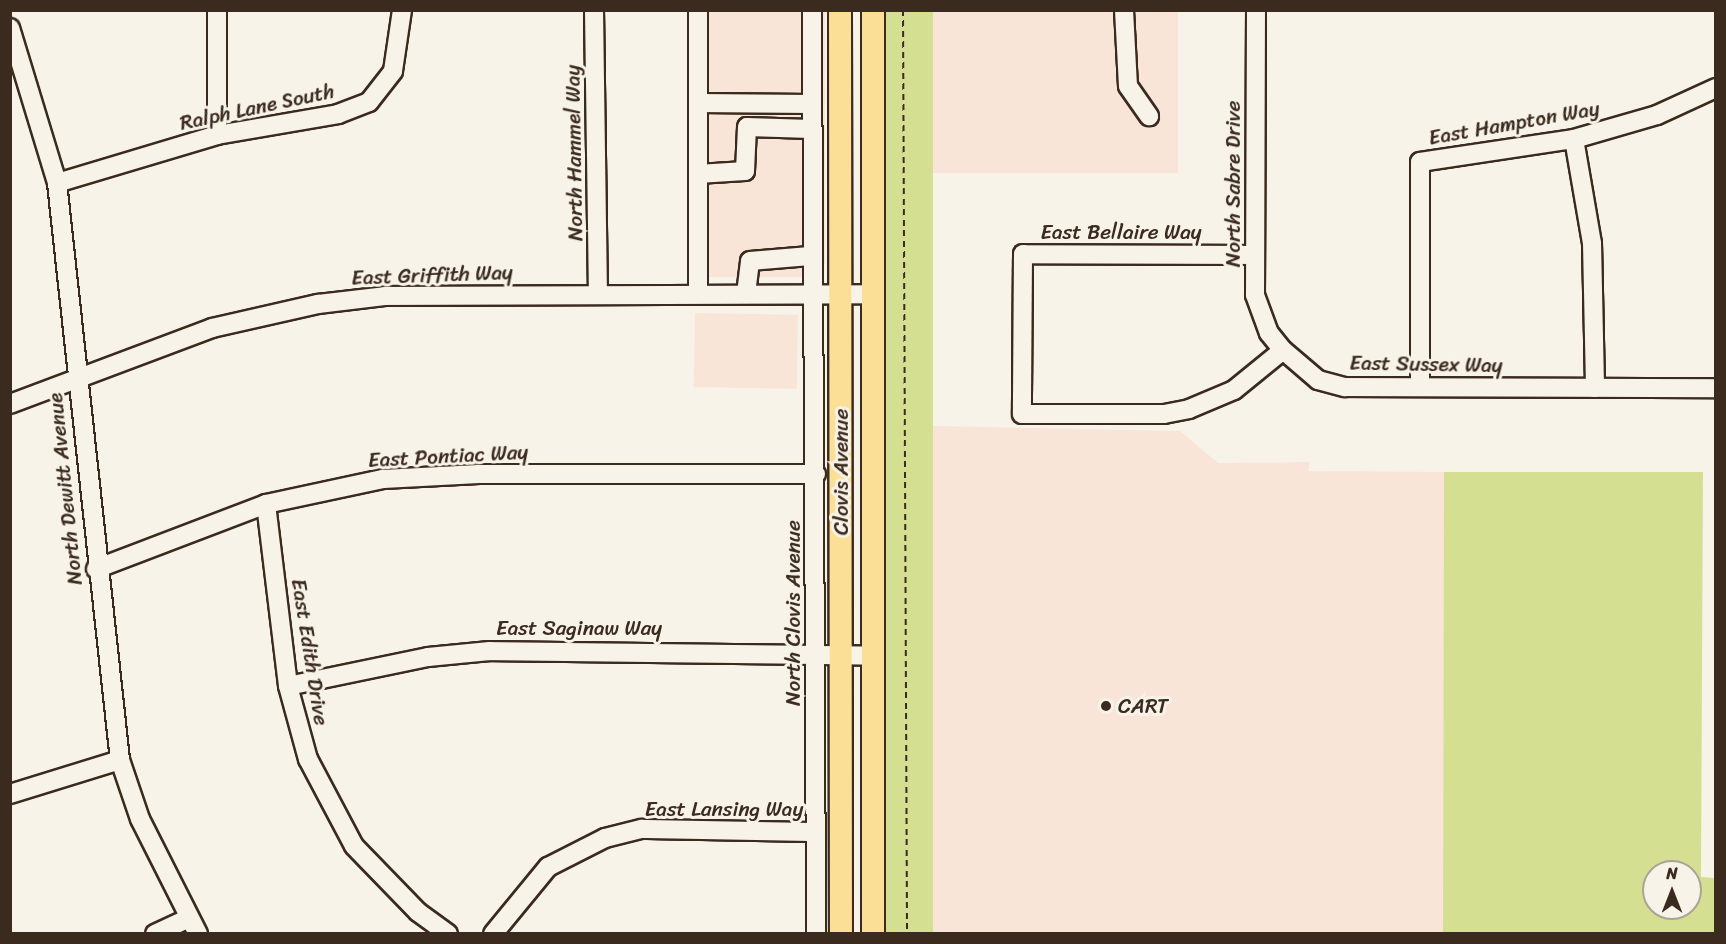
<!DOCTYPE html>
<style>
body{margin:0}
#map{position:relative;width:1726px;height:944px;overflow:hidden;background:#f7f3e8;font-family:Sriracha,sans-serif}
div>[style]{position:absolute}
.built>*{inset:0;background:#f8e5d7;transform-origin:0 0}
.green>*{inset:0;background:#d4df92;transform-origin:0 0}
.path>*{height:2px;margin-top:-1px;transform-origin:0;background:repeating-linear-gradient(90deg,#3b2a1e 0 6px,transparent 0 10.5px)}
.roads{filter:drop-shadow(2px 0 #3b2a1e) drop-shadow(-2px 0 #3b2a1e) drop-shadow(0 2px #3b2a1e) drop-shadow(0 -2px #3b2a1e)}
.minor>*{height:18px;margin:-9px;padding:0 9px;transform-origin:9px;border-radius:9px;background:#f7f3e8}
.major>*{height:22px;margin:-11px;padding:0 11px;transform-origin:11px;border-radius:11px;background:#fbdf96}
.dots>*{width:16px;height:16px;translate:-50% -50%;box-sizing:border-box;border:3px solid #f7f3e8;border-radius:50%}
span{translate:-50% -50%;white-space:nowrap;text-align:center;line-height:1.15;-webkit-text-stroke:6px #f7f3e8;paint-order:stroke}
.street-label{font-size:21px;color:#3b2a1e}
.poi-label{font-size:21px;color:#3b2a1e}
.left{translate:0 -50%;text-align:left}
.frame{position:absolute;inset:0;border:12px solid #3b2a1e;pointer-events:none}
.north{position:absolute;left:1642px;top:860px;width:60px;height:60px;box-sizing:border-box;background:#f7f3e8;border:2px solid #aca397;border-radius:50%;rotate:0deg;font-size:16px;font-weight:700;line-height:24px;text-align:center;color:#3b2a1e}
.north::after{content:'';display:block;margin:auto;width:21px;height:27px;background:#3b2a1e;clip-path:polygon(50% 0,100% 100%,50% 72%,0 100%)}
</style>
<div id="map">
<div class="built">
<div style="clip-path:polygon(707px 11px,825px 11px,825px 264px,814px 277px,707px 277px)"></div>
<div style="left:933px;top:11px;width:245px;height:162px"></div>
<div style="left:695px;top:313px;width:103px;height:74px;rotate:1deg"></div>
<div style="clip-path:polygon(933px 426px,1180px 431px,1218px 463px,1310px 462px,1308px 471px,1444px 472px,1443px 933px,932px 934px)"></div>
</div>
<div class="green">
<div style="left:886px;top:11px;width:47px;height:922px"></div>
<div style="clip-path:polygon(evenodd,1444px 472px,1703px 472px,1701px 877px,1715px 878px,1715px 933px,1443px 933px,1444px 472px,1654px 872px,1690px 872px,1690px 908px,1654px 908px,1654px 872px)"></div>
</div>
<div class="path">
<div style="left:903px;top:10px;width:924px;rotate:89.75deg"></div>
</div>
<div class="roads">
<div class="minor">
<div style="left:594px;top:10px;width:285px;rotate:89.2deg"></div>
<div style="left:812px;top:10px;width:924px;rotate:89.75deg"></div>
<div style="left:1124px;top:10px;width:76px;rotate:87deg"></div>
<div style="left:1128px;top:86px;width:37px;rotate:55deg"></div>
<div style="left:1256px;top:10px;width:285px;rotate:90.2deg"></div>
<div style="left:1255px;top:295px;width:40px;rotate:69.8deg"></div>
<div style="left:1269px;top:333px;width:22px;rotate:51deg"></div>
<div style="left:10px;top:28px;width:162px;rotate:73.1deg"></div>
<div style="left:57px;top:183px;width:580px;rotate:83.77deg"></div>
<div style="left:120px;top:760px;width:62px;rotate:71.3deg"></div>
<div style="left:140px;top:819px;width:129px;rotate:63.2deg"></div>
<div style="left:698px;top:103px;width:113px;rotate:0.5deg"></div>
<div style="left:217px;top:135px;width:125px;rotate:-90deg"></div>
<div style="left:1574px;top:139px;width:106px;rotate:80.2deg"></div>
<div style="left:1592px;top:243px;width:145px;rotate:88.8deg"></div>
<div style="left:698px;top:174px;width:47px;rotate:-3.7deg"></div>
<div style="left:745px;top:171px;width:44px;rotate:-87.4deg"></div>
<div style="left:747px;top:127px;width:64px;rotate:1.8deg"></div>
<div style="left:57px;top:183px;width:167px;rotate:-16.7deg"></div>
<div style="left:217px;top:135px;width:123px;rotate:-9.8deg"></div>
<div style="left:338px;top:114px;width:33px;rotate:-21deg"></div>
<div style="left:369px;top:102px;width:39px;rotate:-52deg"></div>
<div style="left:393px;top:71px;width:62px;rotate:-81.6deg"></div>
<div style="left:1254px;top:255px;width:231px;rotate:-179.8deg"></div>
<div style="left:1023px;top:254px;width:160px;rotate:90.4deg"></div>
<div style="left:1022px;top:414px;width:142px"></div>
<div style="left:1164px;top:414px;width:25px;rotate:-11deg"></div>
<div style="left:1189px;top:409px;width:49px;rotate:-22.9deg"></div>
<div style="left:1234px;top:390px;width:63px;rotate:-39.2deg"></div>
<div style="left:1283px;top:350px;width:46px;rotate:40.6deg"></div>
<div style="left:1318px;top:380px;width:28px;rotate:15deg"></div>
<div style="left:1345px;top:387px;width:371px;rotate:0.2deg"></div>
<div style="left:698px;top:294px;width:284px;rotate:-90deg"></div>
<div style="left:746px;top:294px;width:33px;rotate:-83deg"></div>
<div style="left:750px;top:261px;width:60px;rotate:-4.8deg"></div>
<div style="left:1420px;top:387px;width:225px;rotate:-90deg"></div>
<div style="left:1420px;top:162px;width:156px;rotate:-8.5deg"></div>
<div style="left:1574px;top:139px;width:86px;rotate:-16.1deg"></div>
<div style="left:1657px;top:115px;width:65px;rotate:-24.6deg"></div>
<div style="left:10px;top:404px;width:216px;rotate:-20.6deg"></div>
<div style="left:212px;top:328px;width:109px;rotate:-12.8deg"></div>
<div style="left:318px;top:304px;width:67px;rotate:-6.8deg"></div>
<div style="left:385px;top:296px;width:488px;rotate:-0.2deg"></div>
<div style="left:266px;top:504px;width:183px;rotate:83.1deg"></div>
<div style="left:288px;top:686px;width:76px;rotate:74.7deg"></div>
<div style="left:308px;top:759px;width:98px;rotate:62.1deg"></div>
<div style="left:354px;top:846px;width:92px;rotate:45.9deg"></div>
<div style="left:418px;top:912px;width:37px;rotate:36deg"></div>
<div style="left:96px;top:569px;width:182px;rotate:-20.9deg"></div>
<div style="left:266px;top:504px;width:120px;rotate:-12.1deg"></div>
<div style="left:383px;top:479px;width:96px;rotate:-3deg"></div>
<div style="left:479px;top:474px;width:337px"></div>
<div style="left:288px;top:686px;width:143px;rotate:-11.7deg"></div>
<div style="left:428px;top:657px;width:62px;rotate:-5.5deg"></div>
<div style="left:490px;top:651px;width:383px;rotate:0.7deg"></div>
<div style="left:10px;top:794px;width:115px;rotate:-17.2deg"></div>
<div style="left:155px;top:934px;width:35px;rotate:-25deg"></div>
<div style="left:493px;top:934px;width:87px;rotate:-50.6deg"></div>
<div style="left:548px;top:867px;width:64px;rotate:-27deg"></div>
<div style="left:605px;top:838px;width:38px;rotate:-14deg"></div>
<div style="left:642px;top:829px;width:173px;rotate:1deg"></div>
</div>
<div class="major">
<div style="left:840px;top:10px;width:924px;rotate:89.94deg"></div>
<div style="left:873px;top:10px;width:924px;rotate:90deg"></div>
</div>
</div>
<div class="dots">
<div style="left:1106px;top:706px;background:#3b2a1e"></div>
</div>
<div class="street-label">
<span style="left:257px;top:107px;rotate:-12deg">Ralph Lane South</span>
<span style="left:1514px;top:123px;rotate:-10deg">East Hampton Way</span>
<span style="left:574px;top:153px;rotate:-91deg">North Hammel Way</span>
<span style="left:1233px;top:184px;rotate:-90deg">North Sabre Drive</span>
<span style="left:1121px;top:232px">East Bellaire Way</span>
<span style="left:432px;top:275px;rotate:-2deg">East Griffith Way</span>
<span style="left:1426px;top:364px;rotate:1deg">East Sussex Way</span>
<span style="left:448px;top:456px;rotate:-3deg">East Pontiac Way</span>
<span style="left:841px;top:472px;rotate:-90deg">Clovis Avenue</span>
<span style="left:65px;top:489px;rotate:-96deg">North Dewitt Avenue</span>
<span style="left:793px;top:613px;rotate:-90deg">North Clovis Avenue</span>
<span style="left:579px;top:628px">East Saginaw Way</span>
<span style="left:310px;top:652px;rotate:81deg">East Edith Drive</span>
<span style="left:724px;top:809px">East Lansing Way</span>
</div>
<div class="poi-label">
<span class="left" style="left:1118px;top:706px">CART</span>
</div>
<div class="frame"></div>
<div class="north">N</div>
</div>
